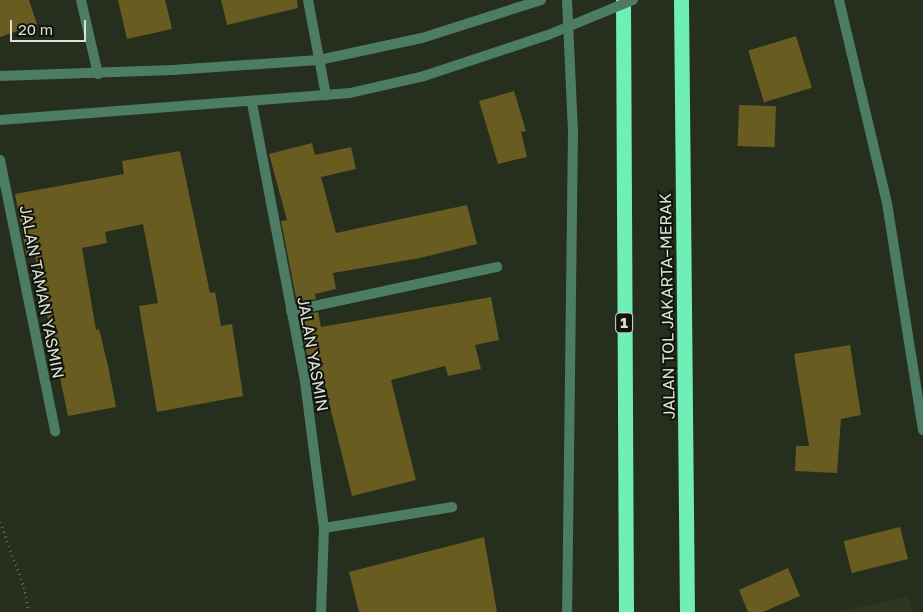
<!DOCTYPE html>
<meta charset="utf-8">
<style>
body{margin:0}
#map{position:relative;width:923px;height:612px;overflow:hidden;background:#262e1e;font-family:"Golos Text",sans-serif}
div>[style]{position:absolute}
.built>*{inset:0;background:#2c3721}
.building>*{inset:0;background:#695c20;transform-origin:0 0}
.path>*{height:3px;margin-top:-1.5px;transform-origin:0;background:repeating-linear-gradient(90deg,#5f6658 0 1px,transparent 0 5px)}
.service>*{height:10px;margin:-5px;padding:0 5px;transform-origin:5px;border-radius:5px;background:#4d7c65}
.minor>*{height:10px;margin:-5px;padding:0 5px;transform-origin:5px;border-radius:5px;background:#4d7c65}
.motorway>*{height:15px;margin:-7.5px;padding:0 7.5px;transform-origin:7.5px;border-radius:7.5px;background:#6feeb5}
.minor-bridge>*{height:10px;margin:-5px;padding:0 5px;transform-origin:5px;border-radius:5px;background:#4d7c65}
span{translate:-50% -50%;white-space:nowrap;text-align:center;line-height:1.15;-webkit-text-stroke:4px #11140d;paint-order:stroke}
.shield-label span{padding:1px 4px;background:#11140d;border:1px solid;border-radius:4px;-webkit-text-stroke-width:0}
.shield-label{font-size:15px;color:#dbe1d7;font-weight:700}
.street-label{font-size:16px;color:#dbe1d7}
.scale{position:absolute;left:10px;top:20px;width:76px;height:22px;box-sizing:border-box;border:2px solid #dbe1d7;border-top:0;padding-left:6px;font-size:15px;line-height:18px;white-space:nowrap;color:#dbe1d7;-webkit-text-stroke:4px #11140d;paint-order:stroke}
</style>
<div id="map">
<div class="built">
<div style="clip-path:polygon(908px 596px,913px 612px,838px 612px)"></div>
</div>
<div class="building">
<div style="clip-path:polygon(0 0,29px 0,37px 24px,0 37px)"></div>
<div style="clip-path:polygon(118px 0,165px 0,172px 29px,127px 39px)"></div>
<div style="clip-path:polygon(221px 0,297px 0,298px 8px,227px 25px)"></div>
<div style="left:796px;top:36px;width:54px;height:50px;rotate:73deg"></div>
<div style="clip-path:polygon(514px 91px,526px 131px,521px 132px,527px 157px,498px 164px,479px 101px)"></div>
<div style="left:739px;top:105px;width:37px;height:41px;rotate:2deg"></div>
<div style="clip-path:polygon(312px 143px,315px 155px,351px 147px,356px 169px,321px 177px,336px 233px,467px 205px,477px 244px,420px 258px,333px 273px,336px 289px,315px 294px,316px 299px,297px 303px,281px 221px,287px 220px,269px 154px)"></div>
<div style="clip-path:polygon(180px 151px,210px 293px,215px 292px,221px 326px,232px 324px,243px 396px,157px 412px,139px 306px,158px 303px,143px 224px,105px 232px,107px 243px,82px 248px,96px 330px,99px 329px,108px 366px,116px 407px,68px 416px,35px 256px,27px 258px,15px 194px,124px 174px,122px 161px)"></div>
<div style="clip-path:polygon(491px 297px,499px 340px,475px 345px,481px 369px,448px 376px,445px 366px,391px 380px,416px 480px,352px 496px,324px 382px,312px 385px,300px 316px,318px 312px,321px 327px)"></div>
<div style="clip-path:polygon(850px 345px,861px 415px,841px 419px,837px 473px,795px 471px,796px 446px,809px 446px,794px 354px)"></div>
<div style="left:900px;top:527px;width:33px;height:58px;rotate:76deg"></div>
<div style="clip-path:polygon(484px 537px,497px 612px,359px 612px,349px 572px)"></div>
<div style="clip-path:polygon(788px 568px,800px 596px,763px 612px,748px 612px,739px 590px)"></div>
</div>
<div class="path">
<div style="left:0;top:522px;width:69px;rotate:69.7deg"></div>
<div style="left:24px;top:587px;width:25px;rotate:79deg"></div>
</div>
<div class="service">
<div style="left:324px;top:528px;width:130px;rotate:-9.3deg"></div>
</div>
<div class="minor">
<div style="left:81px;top:0;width:76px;rotate:77.1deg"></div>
<div style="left:308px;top:0;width:97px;rotate:79.3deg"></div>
<div style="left:567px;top:0;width:130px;rotate:87.4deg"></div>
<div style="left:573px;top:130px;width:482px;rotate:90.7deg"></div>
<div style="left:839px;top:0;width:209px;rotate:76.7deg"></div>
<div style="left:887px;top:203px;width:230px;rotate:81deg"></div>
<div style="left:0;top:76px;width:173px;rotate:-2deg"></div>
<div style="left:173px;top:70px;width:146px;rotate:-3.9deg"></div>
<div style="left:319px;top:60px;width:105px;rotate:-12.1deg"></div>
<div style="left:422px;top:38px;width:125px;rotate:-17.7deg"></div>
<div style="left:252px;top:103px;width:284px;rotate:79.2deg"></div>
<div style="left:305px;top:382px;width:147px;rotate:82.6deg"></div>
<div style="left:324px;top:528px;width:84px;rotate:92deg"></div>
<div style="left:0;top:120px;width:351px;rotate:-4.4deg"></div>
<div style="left:350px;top:93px;width:76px;rotate:-12.9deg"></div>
<div style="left:424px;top:76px;width:131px;rotate:-18.3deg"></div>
<div style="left:0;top:160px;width:277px;rotate:78.5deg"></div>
<div style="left:291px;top:311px;width:211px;rotate:-12.1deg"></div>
</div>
<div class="motorway">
<div style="left:623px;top:0;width:612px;rotate:89.72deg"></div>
<div style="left:681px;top:0;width:612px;rotate:89.44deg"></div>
</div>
<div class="minor-bridge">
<div style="left:548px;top:35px;width:92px;rotate:-22.4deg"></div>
</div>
<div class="shield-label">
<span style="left:624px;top:323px">1</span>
</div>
<div class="street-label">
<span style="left:42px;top:292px;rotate:79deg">JALAN TAMAN YASMIN</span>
<span style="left:667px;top:306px;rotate:-91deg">JALAN TOL JAKARTA–MERAK</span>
<span style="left:313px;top:354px;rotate:80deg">JALAN YASMIN</span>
</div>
<div class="scale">20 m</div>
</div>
